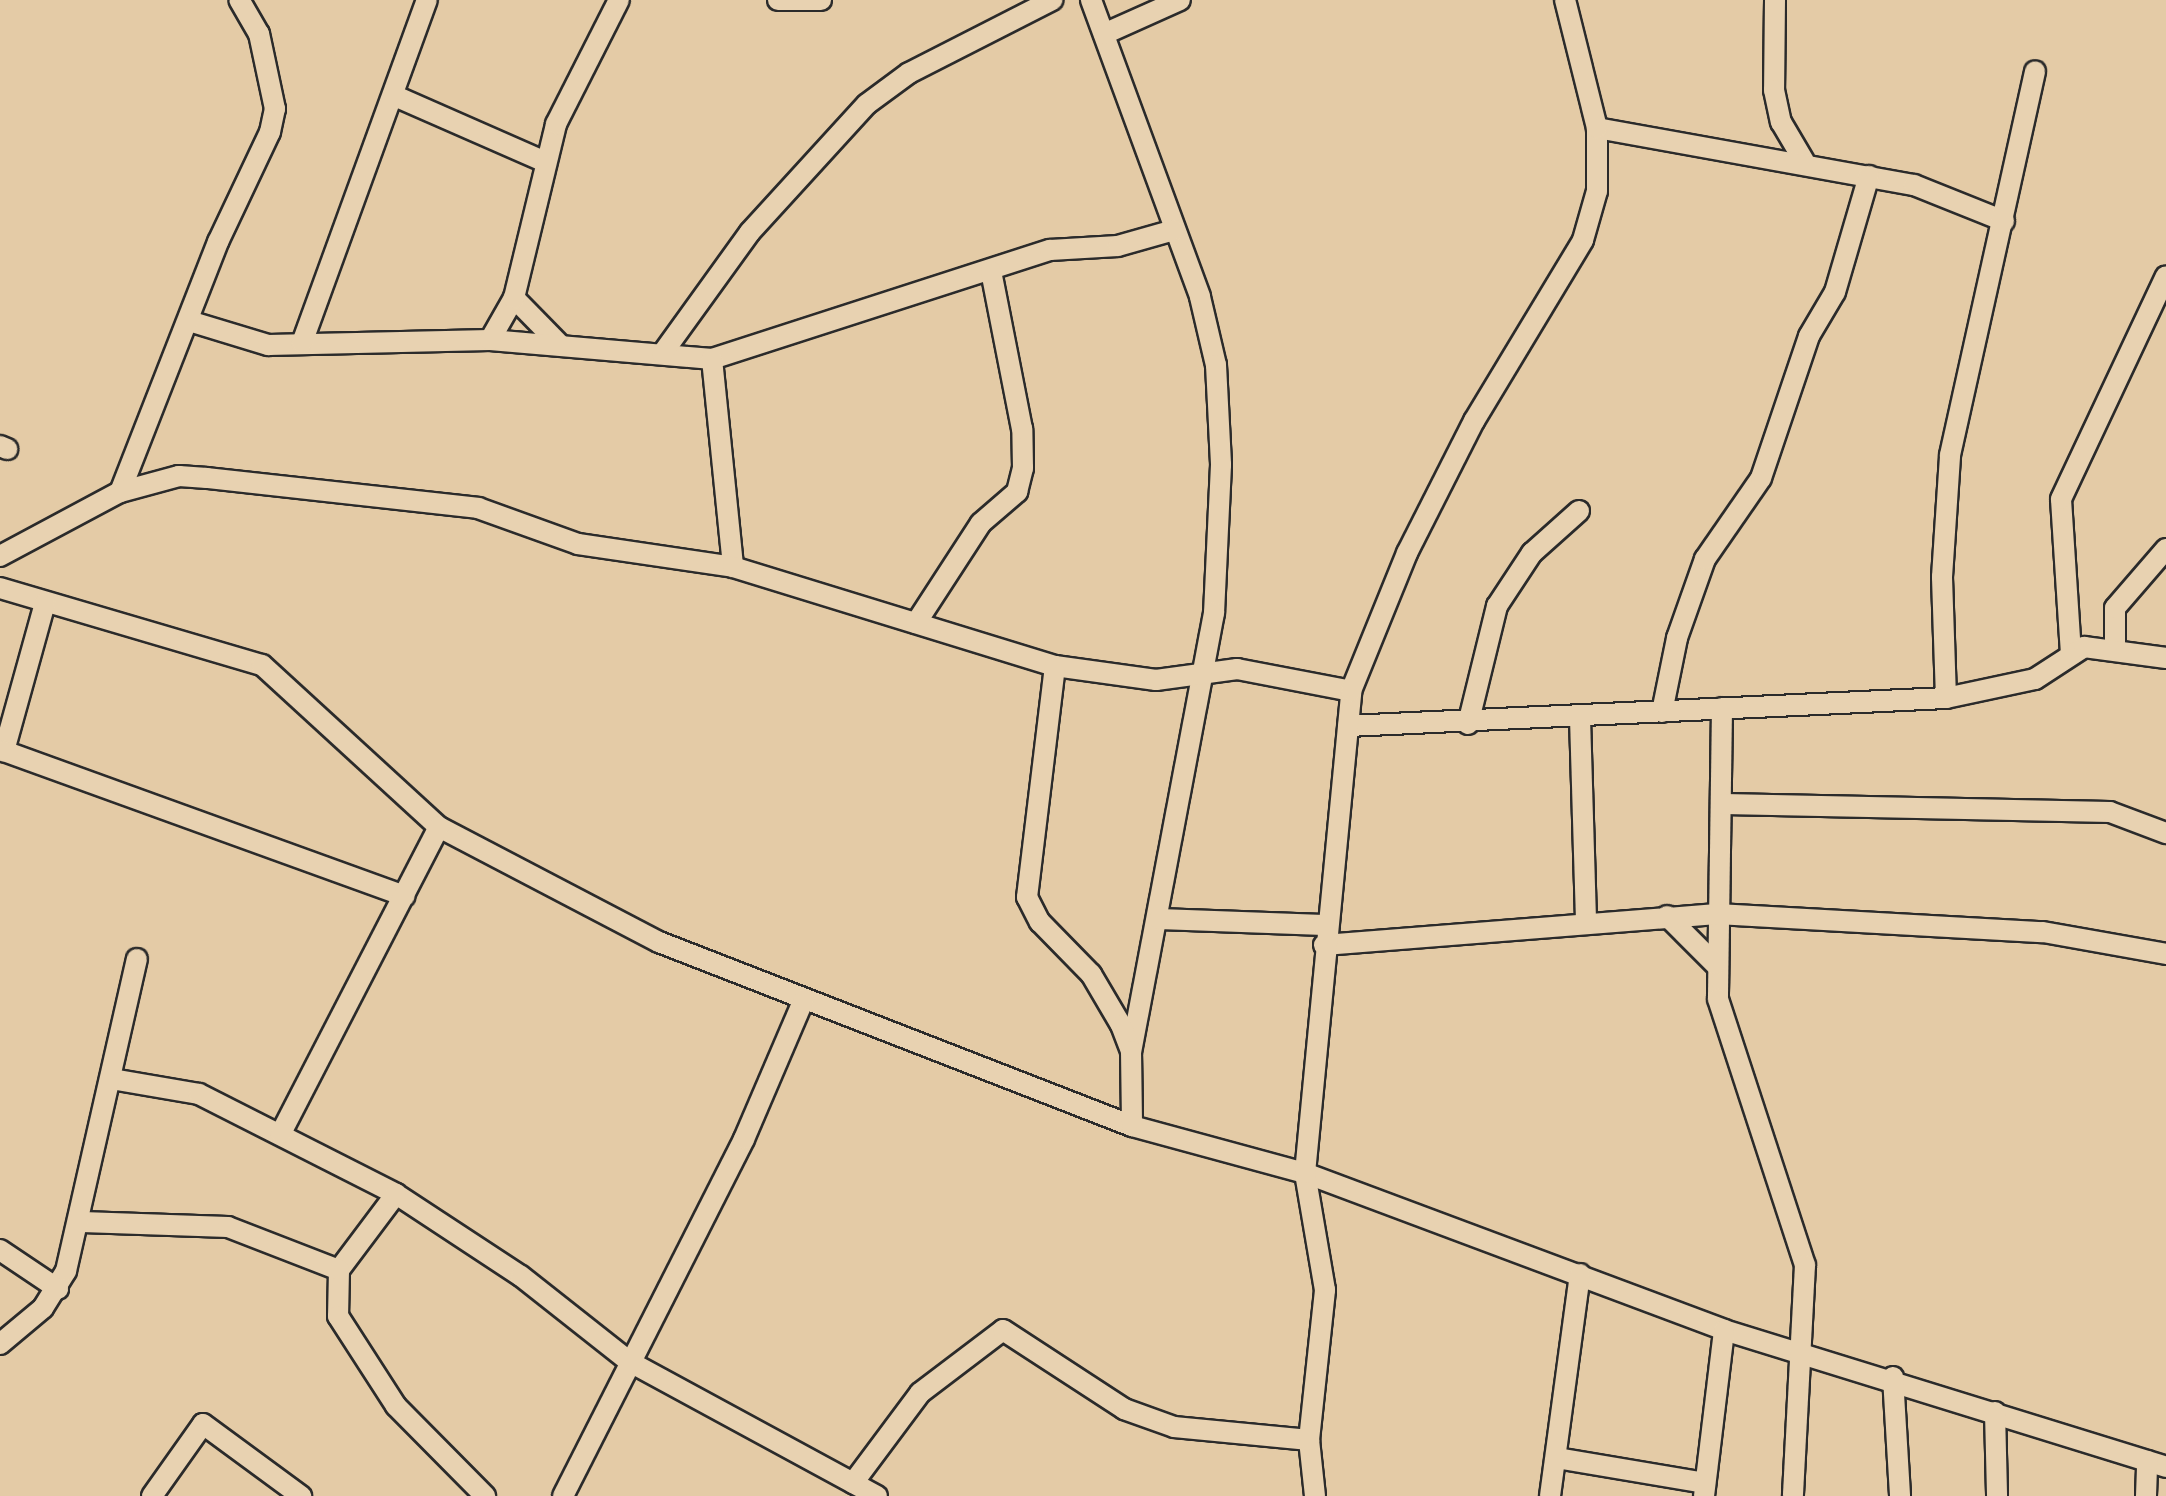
<!DOCTYPE html>
<style>
body{margin:0}
#map{position:relative;width:2166px;height:1496px;overflow:hidden;background:#e4cba6;font-family:Itim,sans-serif}
div>[style]{position:absolute}
.roads{filter:drop-shadow(2px 0 #2b2b2b) drop-shadow(-2px 0 #2b2b2b) drop-shadow(0 2px #2b2b2b) drop-shadow(0 -2px #2b2b2b)}
.minor>*{height:20px;margin:-10px;padding:0 10px;transform-origin:10px;border-radius:10px;background:#e8d2b1}
span{translate:-50% -50%;white-space:nowrap;text-align:center;line-height:1.15;-webkit-text-stroke:6px #e8d2b1;paint-order:stroke}
</style>
<div id="map">
<div class="roads">
<div class="minor">
<div style="left:778px;top:0;width:43px"></div>
<div style="left:1091px;top:0;width:316px;rotate:69.8deg"></div>
<div style="left:1200px;top:297px;width:70px;rotate:76.8deg"></div>
<div style="left:1216px;top:365px;width:100px;rotate:87.1deg"></div>
<div style="left:1221px;top:465px;width:148px;rotate:92.7deg"></div>
<div style="left:1214px;top:613px;width:446px;rotate:100.7deg"></div>
<div style="left:1775px;top:0;width:90px;rotate:90.6deg"></div>
<div style="left:1774px;top:90px;width:33px;rotate:78deg"></div>
<div style="left:1781px;top:122px;width:45px;rotate:59.5deg"></div>
<div style="left:1104px;top:34px;width:83px;rotate:-24.1deg"></div>
<div style="left:395px;top:96px;width:162px;rotate:23.7deg"></div>
<div style="left:1597px;top:128px;width:322px;rotate:10.2deg"></div>
<div style="left:1914px;top:185px;width:97px;rotate:21.8deg"></div>
<div style="left:514px;top:298px;width:64px;rotate:45.6deg"></div>
<div style="left:189px;top:321px;width:83px;rotate:16.9deg"></div>
<div style="left:268px;top:345px;width:222px;rotate:-1.3deg"></div>
<div style="left:490px;top:340px;width:223px;rotate:4.9deg"></div>
<div style="left:712px;top:359px;width:355px;rotate:-17.9deg"></div>
<div style="left:1050px;top:250px;width:68px;rotate:-3.4deg"></div>
<div style="left:1118px;top:246px;width:58px;rotate:-15.9deg"></div>
<div style="left:490px;top:340px;width:48px;rotate:-60.3deg"></div>
<div style="left:514px;top:298px;width:179px;rotate:-76.4deg"></div>
<div style="left:556px;top:124px;width:139px;rotate:-63.1deg"></div>
<div style="left:302px;top:343px;width:365px;rotate:-70deg"></div>
<div style="left:662px;top:354px;width:150px;rotate:-54.2deg"></div>
<div style="left:750px;top:232px;width:173px;rotate:-47.6deg"></div>
<div style="left:867px;top:104px;width:52px;rotate:-36.4deg"></div>
<div style="left:909px;top:73px;width:161px;rotate:-27deg"></div>
<div style="left:712px;top:359px;width:209px;rotate:84.2deg"></div>
<div style="left:0;top:446px;width:8px;rotate:23deg"></div>
<div style="left:120px;top:492px;width:269px;rotate:-68.6deg"></div>
<div style="left:218px;top:242px;width:122px;rotate:-64.7deg"></div>
<div style="left:270px;top:132px;width:24px;rotate:-78deg"></div>
<div style="left:275px;top:109px;width:77px;rotate:-102deg"></div>
<div style="left:259px;top:34px;width:39px;rotate:-120deg"></div>
<div style="left:0;top:556px;width:136px;rotate:-28.1deg"></div>
<div style="left:120px;top:492px;width:61px;rotate:-15.2deg"></div>
<div style="left:179px;top:476px;width:28px;rotate:4deg"></div>
<div style="left:207px;top:478px;width:273px;rotate:6.3deg"></div>
<div style="left:478px;top:508px;width:106px;rotate:19.8deg"></div>
<div style="left:578px;top:544px;width:157px;rotate:8.4deg"></div>
<div style="left:733px;top:567px;width:337px;rotate:17.1deg"></div>
<div style="left:1055px;top:666px;width:102px;rotate:7.9deg"></div>
<div style="left:1156px;top:680px;width:82px;rotate:-7.7deg"></div>
<div style="left:1237px;top:669px;width:116px;rotate:10.9deg"></div>
<div style="left:0;top:588px;width:273px;rotate:16.4deg"></div>
<div style="left:262px;top:665px;width:240px;rotate:42.5deg"></div>
<div style="left:439px;top:827px;width:248px;rotate:27.6deg"></div>
<div style="left:659px;top:942px;width:508px;rotate:21.26deg"></div>
<div style="left:1132px;top:1126px;width:179px;rotate:15.2deg"></div>
<div style="left:1305px;top:1173px;width:447px;rotate:20.5deg"></div>
<div style="left:1724px;top:1330px;width:463px;rotate:17.2deg"></div>
<div style="left:45px;top:603px;width:154px;rotate:105.5deg"></div>
<div style="left:4px;top:751px;width:426px;rotate:19.9deg"></div>
<div style="left:916px;top:623px;width:119px;rotate:-57deg"></div>
<div style="left:981px;top:523px;width:48px;rotate:-40.7deg"></div>
<div style="left:1017px;top:492px;width:25px;rotate:-76deg"></div>
<div style="left:1023px;top:468px;width:39px;rotate:-91deg"></div>
<div style="left:1022px;top:429px;width:161px;rotate:-101.1deg"></div>
<div style="left:2115px;top:649px;width:41px;rotate:-90deg"></div>
<div style="left:2115px;top:608px;width:78px;rotate:-49.2deg"></div>
<div style="left:2071px;top:654px;width:155px;rotate:-93.7deg"></div>
<div style="left:2061px;top:499px;width:246px;rotate:-64.8deg"></div>
<div style="left:1055px;top:666px;width:233px;rotate:96.9deg"></div>
<div style="left:1027px;top:897px;width:28px;rotate:63deg"></div>
<div style="left:1040px;top:922px;width:73px;rotate:45.6deg"></div>
<div style="left:1091px;top:974px;width:59px;rotate:59.5deg"></div>
<div style="left:1121px;top:1025px;width:28px;rotate:69deg"></div>
<div style="left:1131px;top:1051px;width:75px;rotate:89.2deg"></div>
<div style="left:1946px;top:698px;width:121px;rotate:-91.9deg"></div>
<div style="left:1942px;top:577px;width:122px;rotate:-86.2deg"></div>
<div style="left:1950px;top:455px;width:393px;rotate:-77.5deg"></div>
<div style="left:1722px;top:708px;width:291px;rotate:90.8deg"></div>
<div style="left:1718px;top:999px;width:280px;rotate:71.9deg"></div>
<div style="left:1805px;top:1265px;width:231px;rotate:93deg"></div>
<div style="left:1662px;top:712px;width:76px;rotate:-78.5deg"></div>
<div style="left:1677px;top:638px;width:84px;rotate:-70.5deg"></div>
<div style="left:1705px;top:559px;width:98px;rotate:-55.3deg"></div>
<div style="left:1761px;top:478px;width:150px;rotate:-71.3deg"></div>
<div style="left:1809px;top:336px;width:51px;rotate:-59.4deg"></div>
<div style="left:1835px;top:292px;width:121px;rotate:-73.7deg"></div>
<div style="left:1580px;top:718px;width:202px;rotate:88.3deg"></div>
<div style="left:1468px;top:724px;width:122px;rotate:-76.2deg"></div>
<div style="left:1497px;top:606px;width:64px;rotate:-56.6deg"></div>
<div style="left:1532px;top:553px;width:63px;rotate:-41.8deg"></div>
<div style="left:1348px;top:726px;width:599px;rotate:-2.68deg"></div>
<div style="left:1946px;top:698px;width:91px;rotate:-12.1deg"></div>
<div style="left:2035px;top:679px;width:59px;rotate:-33.1deg"></div>
<div style="left:2084px;top:647px;width:83px;rotate:7.6deg"></div>
<div style="left:1724px;top:804px;width:386px;rotate:1.2deg"></div>
<div style="left:2110px;top:812px;width:60px;rotate:20.6deg"></div>
<div style="left:1667px;top:916px;width:68px;rotate:45deg"></div>
<div style="left:1159px;top:919px;width:165px;rotate:2.1deg"></div>
<div style="left:1324px;top:945px;width:394px;rotate:-4.5deg"></div>
<div style="left:1717px;top:914px;width:326px;rotate:3.2deg"></div>
<div style="left:2043px;top:932px;width:125px;rotate:10.1deg"></div>
<div style="left:112px;top:1079px;width:88px;rotate:9.8deg"></div>
<div style="left:199px;top:1094px;width:221px;rotate:26.9deg"></div>
<div style="left:396px;top:1194px;width:149px;rotate:33.3deg"></div>
<div style="left:521px;top:1276px;width:139px;rotate:38.3deg"></div>
<div style="left:630px;top:1362px;width:281px;rotate:28.5deg"></div>
<div style="left:281px;top:1133px;width:344px;rotate:-62.7deg"></div>
<div style="left:396px;top:1194px;width:95px;rotate:126.9deg"></div>
<div style="left:339px;top:1270px;width:46px;rotate:91.2deg"></div>
<div style="left:338px;top:1316px;width:107px;rotate:57.2deg"></div>
<div style="left:396px;top:1406px;width:127px;rotate:45.3deg"></div>
<div style="left:82px;top:1222px;width:146px;rotate:2deg"></div>
<div style="left:228px;top:1227px;width:119px;rotate:21.2deg"></div>
<div style="left:0;top:1250px;width:70px;rotate:33.9deg"></div>
<div style="left:0;top:1344px;width:56px;rotate:-39.9deg"></div>
<div style="left:43px;top:1308px;width:44px;rotate:-58.1deg"></div>
<div style="left:66px;top:1271px;width:320px;rotate:-77.2deg"></div>
<div style="left:1893px;top:1377px;width:119px;rotate:86.6deg"></div>
<div style="left:1995px;top:1412px;width:84px;rotate:88.6deg"></div>
<div style="left:1557px;top:1458px;width:150px;rotate:9.6deg"></div>
<div style="left:853px;top:1483px;width:112px;rotate:-53.3deg"></div>
<div style="left:920px;top:1393px;width:104px;rotate:-37.2deg"></div>
<div style="left:1003px;top:1330px;width:145px;rotate:33.1deg"></div>
<div style="left:1124px;top:1409px;width:53px;rotate:19.8deg"></div>
<div style="left:1174px;top:1427px;width:136px;rotate:5.5deg"></div>
<div style="left:152px;top:1496px;width:88px;rotate:-54.7deg"></div>
<div style="left:203px;top:1424px;width:122px;rotate:36.3deg"></div>
<div style="left:563px;top:1496px;width:400px;rotate:-63.1deg"></div>
<div style="left:744px;top:1139px;width:152px;rotate:-66.8deg"></div>
<div style="left:1315px;top:1496px;width:56px;rotate:-96.1deg"></div>
<div style="left:1309px;top:1440px;width:151px;rotate:-83.9deg"></div>
<div style="left:1325px;top:1290px;width:119px;rotate:-99.7deg"></div>
<div style="left:1305px;top:1173px;width:484px;rotate:-84.5deg"></div>
<div style="left:1351px;top:691px;width:149px;rotate:-67.9deg"></div>
<div style="left:1407px;top:553px;width:148px;rotate:-63.1deg"></div>
<div style="left:1474px;top:421px;width:211px;rotate:-58.9deg"></div>
<div style="left:1583px;top:240px;width:51px;rotate:-74.1deg"></div>
<div style="left:1597px;top:191px;width:63px;rotate:-90deg"></div>
<div style="left:1597px;top:128px;width:132px;rotate:-104deg"></div>
<div style="left:1550px;top:1496px;width:224px;rotate:-82.3deg"></div>
<div style="left:1704px;top:1496px;width:167px;rotate:-83.1deg"></div>
<div style="left:2146px;top:1496px;width:35px;rotate:-88deg"></div>
</div>
</div>
</div>
